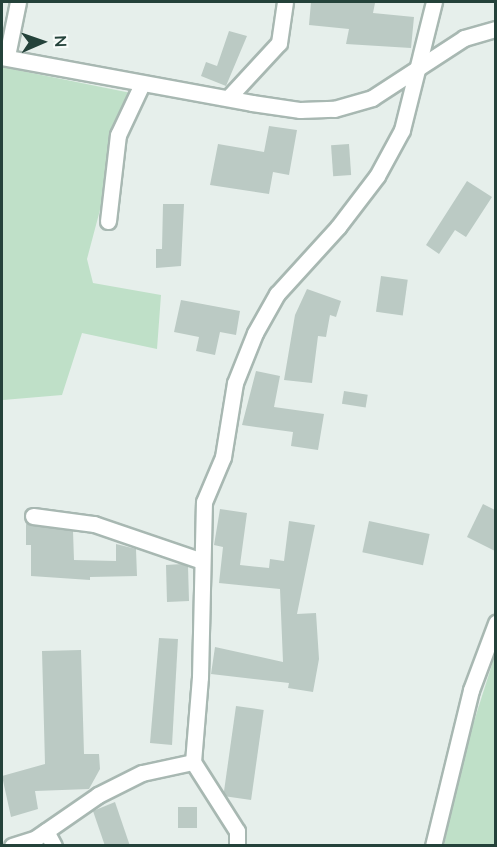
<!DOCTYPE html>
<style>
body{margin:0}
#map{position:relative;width:497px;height:847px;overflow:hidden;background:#e6efeb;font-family:"Nunito Sans",sans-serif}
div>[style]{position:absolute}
.green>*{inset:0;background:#bfe0c8}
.building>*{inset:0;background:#bbcac4;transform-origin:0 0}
.roads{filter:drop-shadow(2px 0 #a8b8b2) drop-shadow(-2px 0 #a8b8b2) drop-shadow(0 2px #a8b8b2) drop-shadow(0 -2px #a8b8b2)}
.minor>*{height:15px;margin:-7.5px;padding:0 7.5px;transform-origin:7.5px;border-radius:7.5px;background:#fff}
span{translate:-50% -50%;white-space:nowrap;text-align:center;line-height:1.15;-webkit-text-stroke:4.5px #f7fbf9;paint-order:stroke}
.frame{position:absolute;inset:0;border:3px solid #24423a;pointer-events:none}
.north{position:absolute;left:12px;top:12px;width:60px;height:60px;-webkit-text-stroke:4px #f7fbf9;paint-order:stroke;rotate:88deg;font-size:16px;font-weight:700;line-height:24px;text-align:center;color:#24423a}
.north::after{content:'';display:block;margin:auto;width:21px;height:27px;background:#24423a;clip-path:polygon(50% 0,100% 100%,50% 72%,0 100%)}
</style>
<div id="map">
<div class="green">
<div style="clip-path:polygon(2px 67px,131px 93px,87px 259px,93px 283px,161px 295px,157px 349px,82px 333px,62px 395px,3px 400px,2px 444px)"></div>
<div style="clip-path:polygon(495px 655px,495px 845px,444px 845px,463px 756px)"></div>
</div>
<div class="building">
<div style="clip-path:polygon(311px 2px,367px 2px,375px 3px,373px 13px,414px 17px,411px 48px,346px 44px,349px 29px,309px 25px)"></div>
<div style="clip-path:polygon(229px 31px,247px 36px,226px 86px,201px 76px,206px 62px,217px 66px)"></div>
<div style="clip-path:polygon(269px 126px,297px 130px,289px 175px,273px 172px,269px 194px,210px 185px,218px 144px,264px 152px)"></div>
<div style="left:349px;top:144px;width:31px;height:18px;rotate:86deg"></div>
<div style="clip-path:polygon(467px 181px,492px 197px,466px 237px,455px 230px,439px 254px,426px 245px)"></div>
<div style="clip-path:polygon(163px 204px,184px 204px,181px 266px,156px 268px,156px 249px,162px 249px)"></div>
<div style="left:381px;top:276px;width:27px;height:36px;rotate:8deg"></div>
<div style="clip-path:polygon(307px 289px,341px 301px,336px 317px,330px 315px,326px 337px,318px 336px,312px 383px,284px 380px,295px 315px)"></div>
<div style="clip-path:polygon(181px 300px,240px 311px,236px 335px,220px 332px,215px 355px,196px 351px,199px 337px,174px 332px)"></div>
<div style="clip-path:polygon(256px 371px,280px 376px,274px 407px,324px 414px,318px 450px,291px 446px,293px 432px,242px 425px)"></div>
<div style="left:344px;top:391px;width:24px;height:13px;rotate:9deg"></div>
<div style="clip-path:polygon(483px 504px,495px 510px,495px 551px,467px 537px)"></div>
<div style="clip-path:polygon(220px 509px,247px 513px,240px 565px,269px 568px,270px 559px,284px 561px,289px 521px,315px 525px,297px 614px,316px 613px,319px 659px,313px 692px,288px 688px,289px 683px,211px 674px,215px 647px,283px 662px,280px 589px,219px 583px,223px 547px,214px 545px)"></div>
<div style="left:369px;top:521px;width:62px;height:32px;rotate:12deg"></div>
<div style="clip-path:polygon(26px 524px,73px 531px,74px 560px,116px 561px,116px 544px,136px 549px,137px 576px,90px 577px,90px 580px,31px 576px,31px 545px,26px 545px)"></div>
<div style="clip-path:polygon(182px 564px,188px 566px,189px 601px,167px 602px,166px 565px)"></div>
<div style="clip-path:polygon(159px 638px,178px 639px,172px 745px,150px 743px)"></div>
<div style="clip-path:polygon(81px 650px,84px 754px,99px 754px,100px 769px,89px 789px,35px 791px,38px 809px,11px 817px,2px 776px,45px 764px,42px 651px)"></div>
<div style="left:236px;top:706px;width:28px;height:91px;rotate:8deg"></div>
<div style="clip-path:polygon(115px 802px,130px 846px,105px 846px,93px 811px)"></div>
<div style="left:197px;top:807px;width:21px;height:19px;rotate:90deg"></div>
</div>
<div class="roads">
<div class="minor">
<div style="left:7px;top:56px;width:55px;rotate:-78.5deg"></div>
<div style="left:2px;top:57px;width:254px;rotate:10.4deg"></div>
<div style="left:252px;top:103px;width:49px;rotate:8.3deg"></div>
<div style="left:300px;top:110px;width:34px;rotate:-2deg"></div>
<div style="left:334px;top:109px;width:40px;rotate:-16deg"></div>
<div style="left:372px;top:98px;width:110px;rotate:-33.1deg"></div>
<div style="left:464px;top:38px;width:33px;rotate:-16deg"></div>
<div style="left:228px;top:98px;width:75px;rotate:-47.2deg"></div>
<div style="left:279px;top:43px;width:41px;rotate:-81.7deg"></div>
<div style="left:108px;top:221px;width:87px;rotate:-83.4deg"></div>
<div style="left:118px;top:135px;width:56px;rotate:-64.8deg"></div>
<div style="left:33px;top:516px;width:62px;rotate:7.5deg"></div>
<div style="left:94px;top:524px;width:114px;rotate:18.9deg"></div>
<div style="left:46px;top:831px;width:17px;rotate:62deg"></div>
<div style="left:12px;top:846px;width:25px;rotate:-18deg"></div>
<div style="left:36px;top:838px;width:75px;rotate:-34.7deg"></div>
<div style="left:98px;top:795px;width:49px;rotate:-26.6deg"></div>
<div style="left:142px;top:773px;width:52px;rotate:-12.2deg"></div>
<div style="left:237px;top:846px;width:15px;rotate:-90deg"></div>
<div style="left:237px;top:831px;width:82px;rotate:-122.5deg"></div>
<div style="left:193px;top:762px;width:85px;rotate:-85.3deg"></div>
<div style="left:200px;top:677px;width:175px;rotate:-88.7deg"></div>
<div style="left:204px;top:502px;width:49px;rotate:-67.1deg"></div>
<div style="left:223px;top:457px;width:75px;rotate:-80.8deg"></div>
<div style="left:235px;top:383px;width:54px;rotate:-68.2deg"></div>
<div style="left:255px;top:333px;width:45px;rotate:-60.6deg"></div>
<div style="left:277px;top:294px;width:91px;rotate:-47.7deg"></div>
<div style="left:338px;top:227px;width:64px;rotate:-52.6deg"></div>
<div style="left:377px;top:176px;width:52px;rotate:-61.5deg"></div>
<div style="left:402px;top:130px;width:132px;rotate:-76deg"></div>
<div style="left:433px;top:846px;width:161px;rotate:-76.3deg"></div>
<div style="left:471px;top:690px;width:72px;rotate:-69.5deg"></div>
</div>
</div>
<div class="frame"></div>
<div class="north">N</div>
</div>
